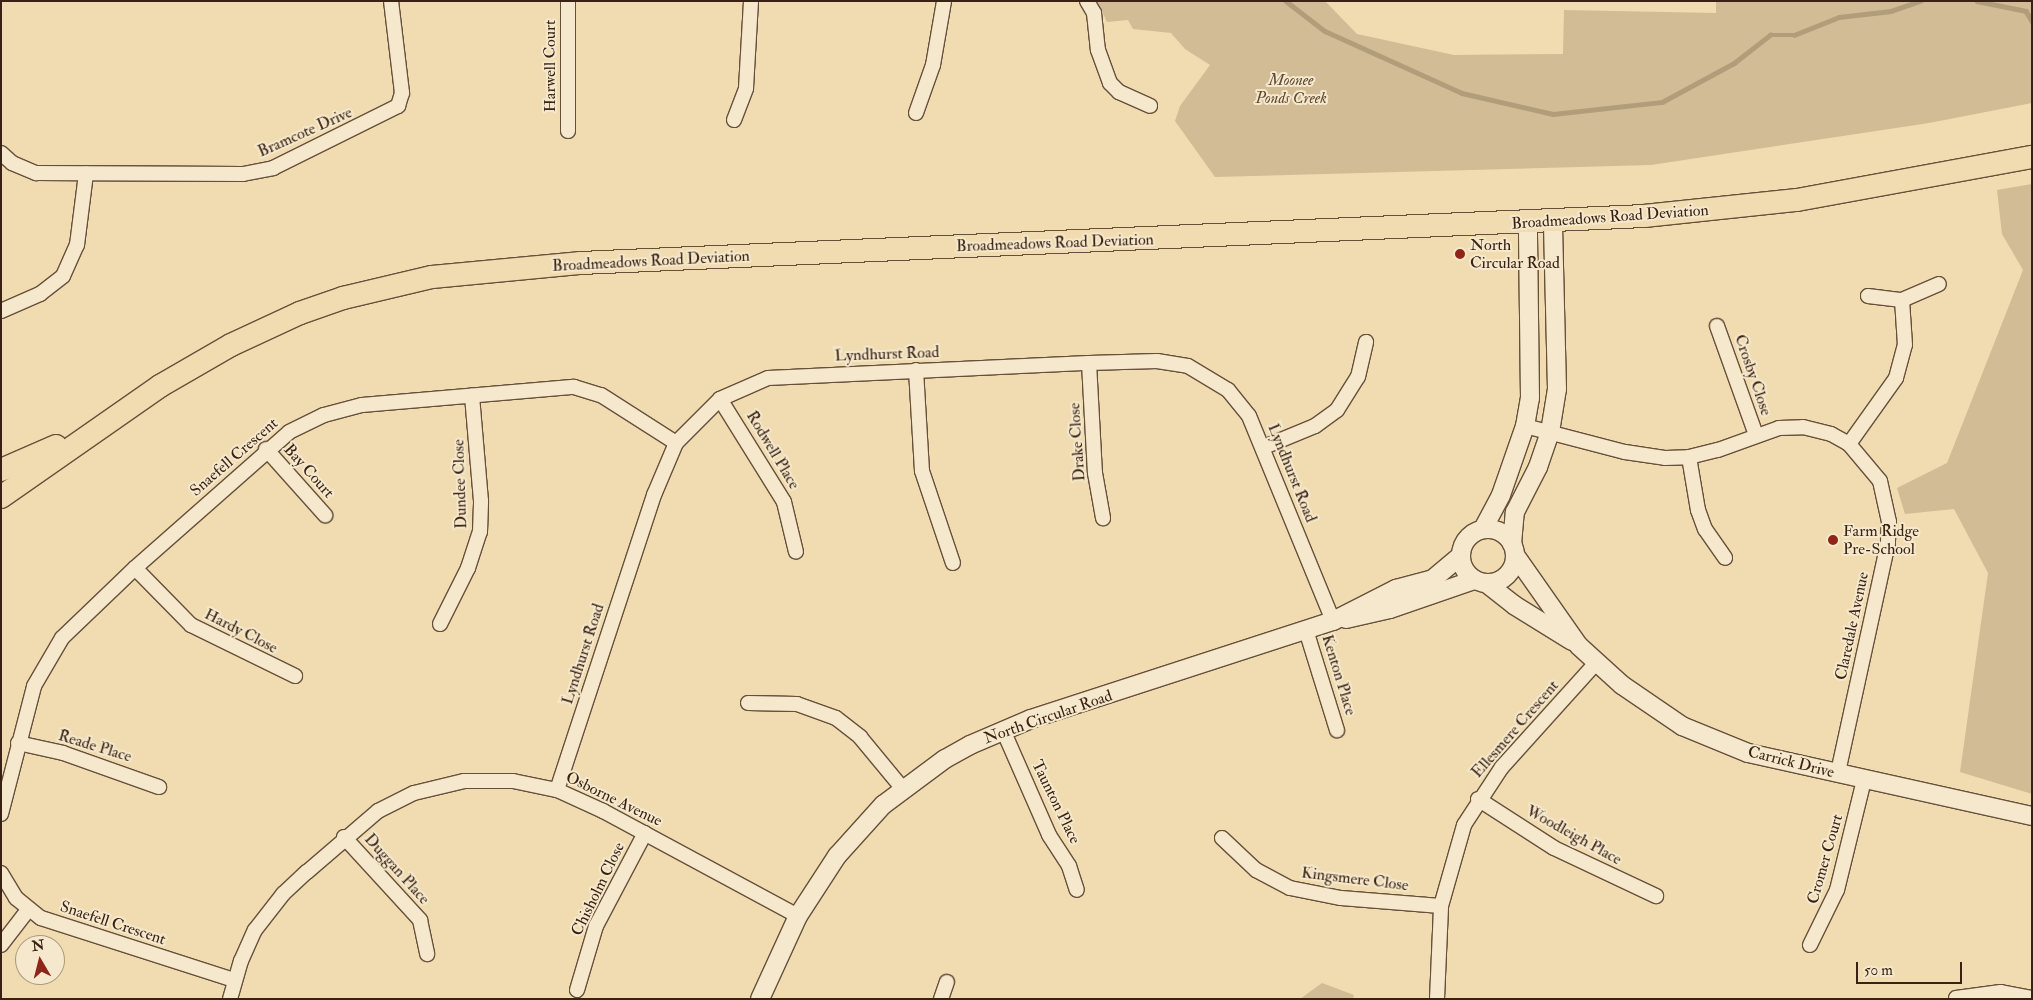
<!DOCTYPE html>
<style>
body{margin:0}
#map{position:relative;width:2033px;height:1000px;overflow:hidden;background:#f0dcb0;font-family:"IM FELL Double Pica",serif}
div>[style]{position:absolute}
.green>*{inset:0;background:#d1bc95}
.stream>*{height:4.5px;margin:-2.25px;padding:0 2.25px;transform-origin:2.25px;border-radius:2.25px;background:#b29d7b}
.roads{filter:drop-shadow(1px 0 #67503b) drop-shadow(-1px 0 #67503b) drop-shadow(0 1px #67503b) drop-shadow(0 -1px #67503b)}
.minor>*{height:14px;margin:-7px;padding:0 7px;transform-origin:7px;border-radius:7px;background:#f5e8cc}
.tertiary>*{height:18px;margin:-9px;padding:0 9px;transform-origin:9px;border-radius:9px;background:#f5e8cc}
.tertiary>.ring{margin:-9px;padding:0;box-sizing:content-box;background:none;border:18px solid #f5e8cc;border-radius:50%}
.primary>*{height:22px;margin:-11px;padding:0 11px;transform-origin:11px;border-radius:11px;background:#f0dcb0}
.dots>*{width:14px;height:14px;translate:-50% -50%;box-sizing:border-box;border:2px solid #f5e8cc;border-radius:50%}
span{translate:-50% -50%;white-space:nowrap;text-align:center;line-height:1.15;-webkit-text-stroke:4px #f5e8cc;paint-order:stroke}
.street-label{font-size:16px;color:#392214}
.park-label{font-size:16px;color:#5f4834;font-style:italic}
.poi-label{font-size:16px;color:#392214}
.left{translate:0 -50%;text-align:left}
.frame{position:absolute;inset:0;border:2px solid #392214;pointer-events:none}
.north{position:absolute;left:15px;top:935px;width:50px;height:50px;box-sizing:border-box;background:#f5e8cc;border:1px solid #aa9982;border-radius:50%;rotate:352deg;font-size:14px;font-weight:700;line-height:20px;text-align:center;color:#392214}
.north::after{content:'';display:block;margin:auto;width:18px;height:22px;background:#8f2418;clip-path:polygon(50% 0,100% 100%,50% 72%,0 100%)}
.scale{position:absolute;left:1856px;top:962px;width:106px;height:22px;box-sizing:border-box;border:2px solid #392214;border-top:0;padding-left:6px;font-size:15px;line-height:18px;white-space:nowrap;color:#392214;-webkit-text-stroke:4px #f5e8cc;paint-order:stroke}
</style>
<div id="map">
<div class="green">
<div style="clip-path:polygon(1097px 1px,1325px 1px,1357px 34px,1454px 55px,1563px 54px,1564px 10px,1716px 13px,1716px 1px,2032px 1px,2032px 103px,1929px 123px,1651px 165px,1215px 177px,1175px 121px,1180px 106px,1210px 65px,1185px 49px,1171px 33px,1133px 29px,1128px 20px,1107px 22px)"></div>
<div style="clip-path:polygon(2032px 184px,2032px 794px,1960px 772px,1988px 573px,1954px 509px,1905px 514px,1897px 488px,1947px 463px,2023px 270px,2002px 234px,1997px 190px)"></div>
<div style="clip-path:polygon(1322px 983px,1354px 995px,1353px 999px,1300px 999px)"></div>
</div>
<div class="stream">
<div style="left:1286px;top:1px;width:49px;rotate:37.6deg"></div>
<div style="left:1325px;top:31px;width:150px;rotate:24.3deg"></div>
<div style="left:1462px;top:93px;width:93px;rotate:13deg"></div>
<div style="left:1553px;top:114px;width:110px;rotate:-6.3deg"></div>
<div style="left:1662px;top:102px;width:82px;rotate:-28.4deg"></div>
<div style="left:1734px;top:63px;width:46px;rotate:-37.9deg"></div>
<div style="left:1770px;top:35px;width:24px"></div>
<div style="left:1794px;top:35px;width:48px;rotate:-21.8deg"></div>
<div style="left:1839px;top:17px;width:52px;rotate:-6.6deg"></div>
<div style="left:1891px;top:11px;width:31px;rotate:-19deg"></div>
<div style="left:1977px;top:1px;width:50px;rotate:11.5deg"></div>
<div style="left:2026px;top:11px;width:12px;rotate:59deg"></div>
</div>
<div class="roads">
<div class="minor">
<div style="left:1087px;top:1px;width:14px;rotate:60deg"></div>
<div style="left:1094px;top:13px;width:37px;rotate:84deg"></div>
<div style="left:1098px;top:50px;width:35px;rotate:70deg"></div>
<div style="left:1110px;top:83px;width:13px;rotate:45deg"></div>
<div style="left:1119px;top:92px;width:34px;rotate:24deg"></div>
<div style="left:916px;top:113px;width:51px;rotate:-70.5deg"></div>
<div style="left:933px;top:65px;width:65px;rotate:-80.2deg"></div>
<div style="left:734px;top:120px;width:34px;rotate:-69deg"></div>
<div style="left:746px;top:88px;width:87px;rotate:-86.7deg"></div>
<div style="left:568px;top:131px;width:130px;rotate:-90deg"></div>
<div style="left:1px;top:153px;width:15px;rotate:42deg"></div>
<div style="left:12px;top:163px;width:26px;rotate:23deg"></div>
<div style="left:36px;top:173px;width:207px;rotate:0.3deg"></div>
<div style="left:243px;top:174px;width:31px;rotate:-11deg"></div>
<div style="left:273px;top:168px;width:140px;rotate:-26.4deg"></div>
<div style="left:398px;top:106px;width:14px;rotate:-73deg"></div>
<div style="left:402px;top:93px;width:93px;rotate:-96.8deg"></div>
<div style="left:1868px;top:296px;width:34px;rotate:7deg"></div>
<div style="left:1902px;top:300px;width:40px;rotate:-23.4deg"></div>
<div style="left:1px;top:311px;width:43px;rotate:-23.6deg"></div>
<div style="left:40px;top:294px;width:29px;rotate:-38deg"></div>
<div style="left:63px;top:276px;width:34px;rotate:-66deg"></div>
<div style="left:77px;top:245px;width:72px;rotate:-82.8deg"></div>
<div style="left:1717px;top:326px;width:116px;rotate:70.3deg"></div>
<div style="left:1089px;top:363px;width:110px;rotate:86.9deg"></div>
<div style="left:1095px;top:473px;width:46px;rotate:79.9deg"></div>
<div style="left:916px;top:370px;width:101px;rotate:86.6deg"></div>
<div style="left:922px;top:471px;width:97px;rotate:71.4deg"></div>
<div style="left:720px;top:399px;width:121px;rotate:58.1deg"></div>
<div style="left:784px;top:502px;width:51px;rotate:76.5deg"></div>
<div style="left:1525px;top:426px;width:103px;rotate:14.6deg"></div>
<div style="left:1625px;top:452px;width:40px;rotate:8.5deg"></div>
<div style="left:1665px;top:458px;width:24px;rotate:-2deg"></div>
<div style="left:1689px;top:457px;width:30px;rotate:-14deg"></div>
<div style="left:1718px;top:450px;width:65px;rotate:-19.8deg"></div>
<div style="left:1779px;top:428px;width:24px;rotate:-2deg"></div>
<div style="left:1803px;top:427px;width:29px;rotate:14deg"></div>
<div style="left:1831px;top:434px;width:21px;rotate:29deg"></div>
<div style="left:1849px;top:444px;width:48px;rotate:50deg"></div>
<div style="left:1880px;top:481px;width:42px;rotate:77.6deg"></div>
<div style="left:1889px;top:522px;width:21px;rotate:93deg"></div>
<div style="left:1888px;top:543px;width:235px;rotate:102.3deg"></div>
<div style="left:1849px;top:444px;width:81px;rotate:-54.5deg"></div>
<div style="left:1896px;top:378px;width:34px;rotate:-75deg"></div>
<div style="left:1905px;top:345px;width:45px;rotate:-93.8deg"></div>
<div style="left:1264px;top:447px;width:55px;rotate:-22.4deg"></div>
<div style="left:1315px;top:426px;width:27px;rotate:-36deg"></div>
<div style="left:1337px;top:410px;width:39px;rotate:-58deg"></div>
<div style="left:1358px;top:377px;width:36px;rotate:-77deg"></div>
<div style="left:266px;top:449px;width:89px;rotate:48.2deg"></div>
<div style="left:1689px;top:457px;width:54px;rotate:80.4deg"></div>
<div style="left:1698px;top:510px;width:20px;rotate:70deg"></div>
<div style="left:1705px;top:529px;width:35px;rotate:55deg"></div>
<div style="left:135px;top:568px;width:80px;rotate:45.5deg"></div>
<div style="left:191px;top:625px;width:116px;rotate:26.1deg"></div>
<div style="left:440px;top:624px;width:63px;rotate:-63.4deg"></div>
<div style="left:468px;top:568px;width:38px;rotate:-72deg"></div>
<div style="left:480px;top:532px;width:31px;rotate:-88deg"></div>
<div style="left:481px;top:501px;width:106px;rotate:-94.9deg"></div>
<div style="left:1306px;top:630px;width:105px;rotate:72.8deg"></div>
<div style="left:748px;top:703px;width:49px;rotate:1.2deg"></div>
<div style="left:797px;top:704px;width:41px;rotate:19.7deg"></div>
<div style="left:836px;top:718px;width:31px;rotate:38deg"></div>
<div style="left:860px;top:737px;width:67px;rotate:50.4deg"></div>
<div style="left:1003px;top:730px;width:115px;rotate:66.3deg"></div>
<div style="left:1049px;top:835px;width:37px;rotate:57deg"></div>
<div style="left:1069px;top:866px;width:25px;rotate:72deg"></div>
<div style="left:18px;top:743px;width:46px;rotate:12.5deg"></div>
<div style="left:63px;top:753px;width:102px;rotate:19.5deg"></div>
<div style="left:557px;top:790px;width:311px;rotate:-71.8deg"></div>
<div style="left:654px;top:495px;width:56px;rotate:-67.1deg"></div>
<div style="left:676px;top:443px;width:62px;rotate:-45deg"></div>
<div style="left:720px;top:399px;width:52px;rotate:-23.6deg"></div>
<div style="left:768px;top:378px;width:321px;rotate:-2.7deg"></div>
<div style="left:1089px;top:363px;width:68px;rotate:-1.7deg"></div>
<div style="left:1157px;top:361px;width:31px;rotate:9deg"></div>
<div style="left:1188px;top:366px;width:47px;rotate:31deg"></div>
<div style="left:1228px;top:390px;width:33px;rotate:51deg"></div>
<div style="left:1249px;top:416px;width:222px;rotate:67.7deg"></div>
<div style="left:1478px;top:799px;width:90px;rotate:32.8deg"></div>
<div style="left:1554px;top:848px;width:113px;rotate:25.2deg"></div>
<div style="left:1px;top:814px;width:132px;rotate:-75.5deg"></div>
<div style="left:34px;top:686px;width:56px;rotate:-59.7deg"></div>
<div style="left:62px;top:638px;width:101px;rotate:-43.8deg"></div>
<div style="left:135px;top:568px;width:205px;rotate:-41.4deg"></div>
<div style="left:289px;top:432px;width:39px;rotate:-26deg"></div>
<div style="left:324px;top:415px;width:39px;rotate:-15deg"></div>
<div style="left:362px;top:405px;width:213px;rotate:-4.9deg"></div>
<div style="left:574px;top:387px;width:28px;rotate:17deg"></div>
<div style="left:601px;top:395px;width:89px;rotate:32.6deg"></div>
<div style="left:344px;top:837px;width:113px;rotate:47.5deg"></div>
<div style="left:420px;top:920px;width:35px;rotate:78deg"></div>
<div style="left:1222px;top:838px;width:47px;rotate:43.3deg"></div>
<div style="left:1256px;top:870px;width:38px;rotate:28deg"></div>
<div style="left:1290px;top:888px;width:52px;rotate:11.1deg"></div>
<div style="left:1341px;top:898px;width:100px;rotate:4.6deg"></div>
<div style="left:1px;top:873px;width:29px;rotate:59deg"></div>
<div style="left:16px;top:898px;width:32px;rotate:39deg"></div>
<div style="left:41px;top:918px;width:203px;rotate:17.8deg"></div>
<div style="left:1px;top:945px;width:44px;rotate:-52.4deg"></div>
<div style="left:1810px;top:945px;width:61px;rotate:-63.9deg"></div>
<div style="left:1837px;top:890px;width:113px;rotate:-76.2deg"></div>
<div style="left:577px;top:990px;width:67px;rotate:-73.5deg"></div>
<div style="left:596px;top:926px;width:105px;rotate:-62.2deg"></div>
<div style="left:1956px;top:998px;width:45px;rotate:-7.6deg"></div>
<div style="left:2001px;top:992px;width:32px;rotate:11deg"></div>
<div style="left:230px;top:999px;width:40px;rotate:-74deg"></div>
<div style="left:241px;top:961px;width:34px;rotate:-66deg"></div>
<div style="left:255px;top:930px;width:46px;rotate:-52.1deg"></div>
<div style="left:283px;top:894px;width:33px;rotate:-43deg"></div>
<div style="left:307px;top:872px;width:94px;rotate:-40.7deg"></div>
<div style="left:378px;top:811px;width:40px;rotate:-26.6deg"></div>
<div style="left:414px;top:793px;width:51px;rotate:-13.5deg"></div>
<div style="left:464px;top:781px;width:49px"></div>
<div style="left:513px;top:781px;width:45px;rotate:11.6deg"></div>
<div style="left:557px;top:790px;width:51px;rotate:24.5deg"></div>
<div style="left:603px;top:811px;width:221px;rotate:28.3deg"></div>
<div style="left:941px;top:999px;width:18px;rotate:-71deg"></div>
<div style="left:1437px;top:999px;width:93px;rotate:-87.5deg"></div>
<div style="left:1441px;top:906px;width:84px;rotate:-74.1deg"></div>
<div style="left:1464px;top:825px;width:69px;rotate:-56.8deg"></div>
<div style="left:1502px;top:767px;width:140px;rotate:-47.9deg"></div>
</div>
<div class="tertiary">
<div style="left:1483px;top:529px;width:38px;rotate:-62deg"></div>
<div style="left:1501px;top:495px;width:73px;rotate:-70.8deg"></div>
<div style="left:1525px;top:426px;width:28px;rotate:-80deg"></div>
<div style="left:1530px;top:398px;width:175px;rotate:-90.7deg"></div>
<div class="ring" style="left:1461px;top:529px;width:36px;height:36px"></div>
<div style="left:1512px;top:544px;width:32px;rotate:-85deg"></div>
<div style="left:1515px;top:512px;width:51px;rotate:-62.9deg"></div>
<div style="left:1538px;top:467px;width:37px;rotate:-71deg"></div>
<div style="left:1550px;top:432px;width:44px;rotate:-80.8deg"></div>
<div style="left:1557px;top:389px;width:167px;rotate:-91.4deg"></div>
<div style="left:1515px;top:555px;width:111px;rotate:54.9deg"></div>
<div style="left:1579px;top:646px;width:58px;rotate:42.2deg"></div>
<div style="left:1622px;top:685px;width:73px;rotate:34.3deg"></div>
<div style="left:1682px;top:726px;width:71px;rotate:22.2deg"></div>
<div style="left:1748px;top:753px;width:291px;rotate:12.5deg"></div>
<div style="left:1486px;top:583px;width:36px;rotate:38deg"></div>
<div style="left:1514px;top:605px;width:68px;rotate:31.8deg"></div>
<div style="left:1346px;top:619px;width:45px;rotate:-12.8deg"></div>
<div style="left:1390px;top:609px;width:89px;rotate:-19deg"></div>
<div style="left:760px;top:999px;width:91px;rotate:-65.4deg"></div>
<div style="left:798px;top:916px;width:72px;rotate:-57deg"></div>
<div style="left:837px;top:856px;width:69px;rotate:-48deg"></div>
<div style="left:883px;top:805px;width:77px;rotate:-36.6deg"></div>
<div style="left:945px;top:759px;width:29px;rotate:-29deg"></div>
<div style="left:970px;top:745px;width:66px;rotate:-23.1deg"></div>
<div style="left:1031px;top:719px;width:318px;rotate:-18deg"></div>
<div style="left:1333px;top:621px;width:71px;rotate:-26.9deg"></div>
<div style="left:1396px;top:589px;width:38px;rotate:-15deg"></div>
<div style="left:1433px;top:579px;width:35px;rotate:-40deg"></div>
</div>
<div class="primary">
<div style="left:1px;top:470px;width:60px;rotate:-23.6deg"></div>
<div style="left:1px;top:497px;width:194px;rotate:-34.9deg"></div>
<div style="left:160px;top:386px;width:82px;rotate:-30deg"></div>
<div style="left:231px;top:345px;width:76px;rotate:-24.9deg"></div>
<div style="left:300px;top:313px;width:46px;rotate:-19.2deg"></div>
<div style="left:343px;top:298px;width:91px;rotate:-13.3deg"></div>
<div style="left:432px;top:277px;width:150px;rotate:-5.4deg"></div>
<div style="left:581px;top:263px;width:1064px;rotate:-2.53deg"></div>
<div style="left:1644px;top:216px;width:154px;rotate:-6deg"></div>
<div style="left:1797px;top:200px;width:239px;rotate:-10.4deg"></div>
</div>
</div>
<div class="dots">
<div style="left:1460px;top:254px;background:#8f2418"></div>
<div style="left:1833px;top:540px;background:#8f2418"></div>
</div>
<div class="street-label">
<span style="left:550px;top:66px;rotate:-90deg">Harwell Court</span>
<span style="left:305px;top:132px;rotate:-24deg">Bramcote Drive</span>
<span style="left:1610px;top:217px;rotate:-4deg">Broadmeadows Road Deviation</span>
<span style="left:1055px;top:243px;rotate:-2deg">Broadmeadows Road Deviation</span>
<span style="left:651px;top:261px;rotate:-3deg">Broadmeadows Road Deviation</span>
<span style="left:887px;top:354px;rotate:-2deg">Lyndhurst Road</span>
<span style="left:1753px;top:375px;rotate:71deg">Crosby Close</span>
<span style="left:1077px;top:442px;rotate:-94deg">Drake Close</span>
<span style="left:773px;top:450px;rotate:59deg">Rodwell Place</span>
<span style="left:234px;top:457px;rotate:-41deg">Snaefell Crescent</span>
<span style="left:309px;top:471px;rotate:48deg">Bay Court</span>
<span style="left:1292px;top:473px;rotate:68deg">Lyndhurst Road</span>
<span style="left:460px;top:484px;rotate:-92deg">Dundee Close</span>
<span style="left:1852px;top:626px;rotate:-78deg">Claredale Avenue</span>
<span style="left:241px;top:631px;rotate:27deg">Hardy Close</span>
<span style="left:583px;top:654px;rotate:-72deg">Lyndhurst Road</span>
<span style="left:1339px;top:675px;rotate:73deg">Kenton Place</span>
<span style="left:1048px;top:717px;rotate:-19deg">North Circular Road</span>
<span style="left:1515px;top:729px;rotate:-49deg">Ellesmere Crescent</span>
<span style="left:95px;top:746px;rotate:17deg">Reade Place</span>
<span style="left:1791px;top:762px;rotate:14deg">Carrick Drive</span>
<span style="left:614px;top:799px;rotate:26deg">Osborne Avenue</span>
<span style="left:1056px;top:802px;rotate:64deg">Taunton Place</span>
<span style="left:1574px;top:835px;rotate:29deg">Woodleigh Place</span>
<span style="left:1825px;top:859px;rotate:-74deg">Cromer Court</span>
<span style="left:397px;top:869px;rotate:48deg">Duggan Place</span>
<span style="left:1355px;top:879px;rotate:7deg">Kingsmere Close</span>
<span style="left:598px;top:889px;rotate:-64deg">Chisholm Close</span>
<span style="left:113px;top:923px;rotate:18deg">Snaefell Crescent</span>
</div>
<div class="park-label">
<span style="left:1291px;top:89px">Moonee<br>Ponds Creek</span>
</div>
<div class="poi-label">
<span class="left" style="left:1470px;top:254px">North<br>Circular Road</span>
<span class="left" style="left:1843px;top:540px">Farm Ridge<br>Pre-School</span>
</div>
<div class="frame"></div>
<div class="north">N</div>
<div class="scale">50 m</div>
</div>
